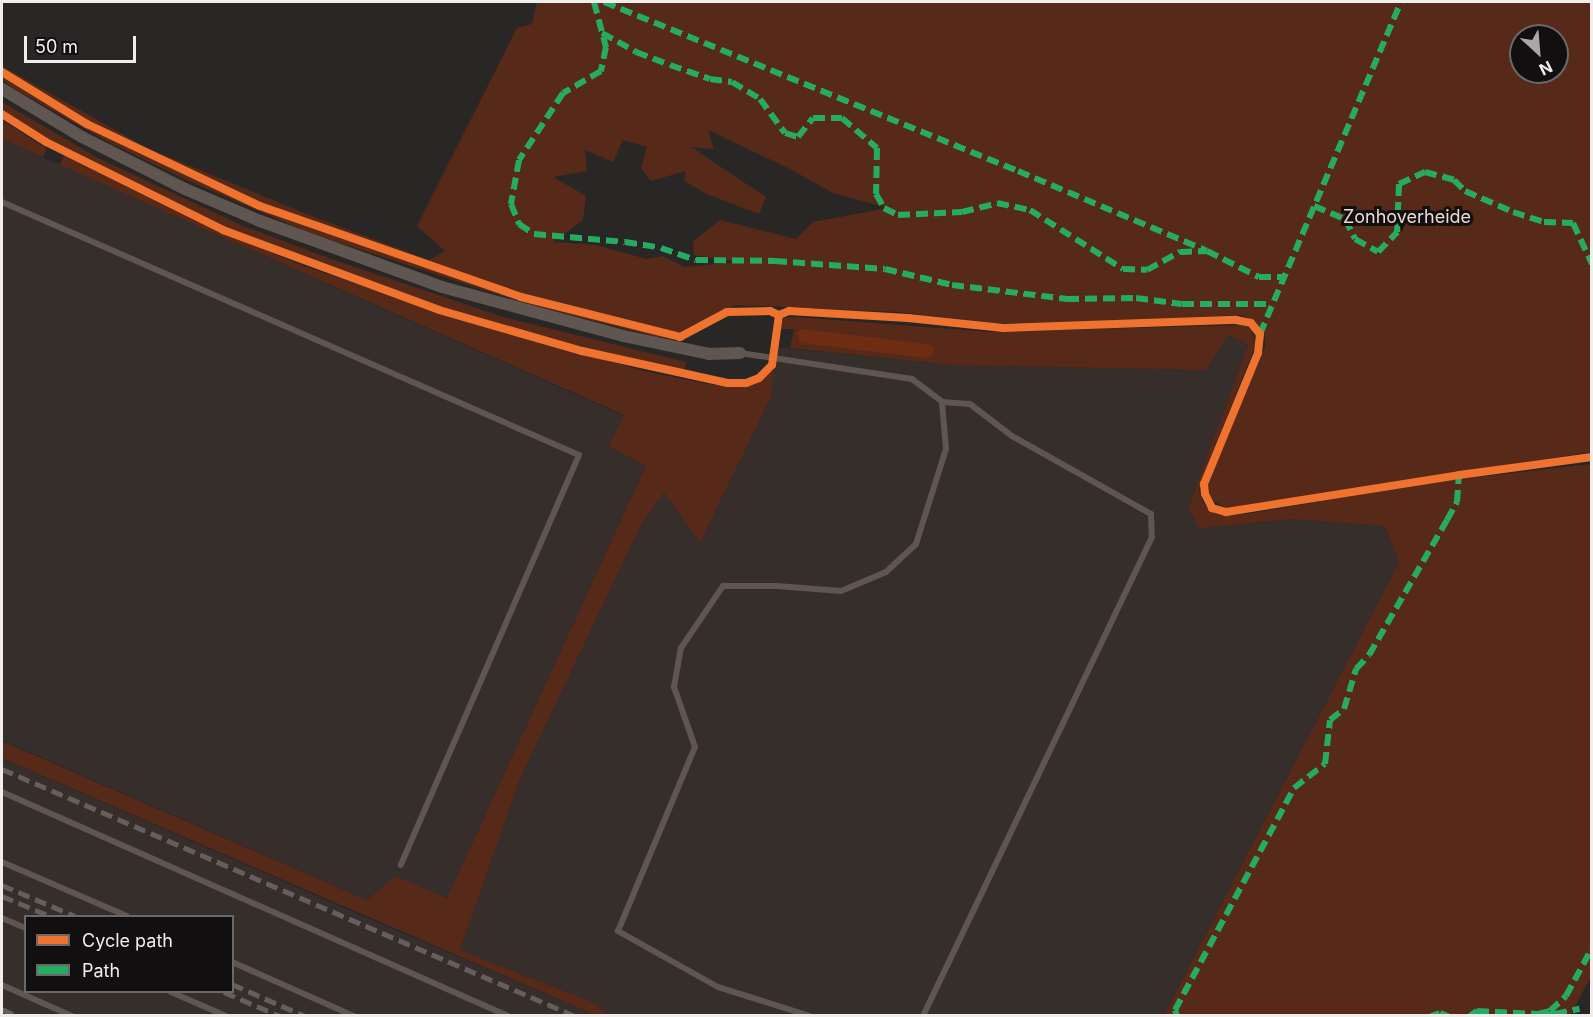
<!DOCTYPE html>
<style>
body{margin:0}
#map{position:relative;width:1593px;height:1017px;overflow:hidden;background:#282726;font-family:Inter,sans-serif}
div>[style]{position:absolute}
.built>*{inset:0;background:#362e2b}
.green>*{inset:0;background:#572919}
.water>*{inset:0;background:#6e2c12}
.service>*{height:6px;margin:-3px;padding:0 3px;transform-origin:3px;border-radius:3px;background:#5f5551}
.minor>*{height:12px;margin:-6px;padding:0 6px;transform-origin:6px;border-radius:6px;background:#5f5551}
.rail>*{height:4.5px;margin-top:-2.25px;transform-origin:0;background:repeating-linear-gradient(90deg,#645e5c 0 12px,transparent 0 18px)}
.quiet>*{height:6px;margin-top:-3px;transform-origin:0;background:repeating-linear-gradient(90deg,#26ab63 0 12px,transparent 0 18px)}
.cycleway>*{height:8px;margin:-4px;padding:0 4px;transform-origin:4px;border-radius:4px;background:#ef722f}
span{translate:-50% -50%;white-space:nowrap;text-align:center;line-height:1.15;-webkit-text-stroke:6px #110f0f;paint-order:stroke}
.park-label{font-size:18px;color:#efd8d0}
.frame{position:absolute;inset:0;border:3px solid #f0eeed;pointer-events:none}
.legend{position:absolute;left:24px;top:915px;width:210px;height:78px;box-sizing:border-box;background:#110f0f;border:2px solid #6a6868;margin:0;padding:8px 10px;list-style:none;font-size:18px;color:#f0eeed}
.legend li{display:flex;align-items:center;gap:12px;height:30px}
.legend b{width:30px;border:2px solid #6a6868}
.north{position:absolute;left:1509px;top:24px;width:60px;height:60px;box-sizing:border-box;background:#110f0f;border:2px solid #6a6868;border-radius:50%;rotate:154deg;font-size:16px;font-weight:700;line-height:24px;text-align:center;color:#f0eeed}
.north::after{content:'';display:block;margin:auto;width:21px;height:27px;background:#aaa8a7;clip-path:polygon(50% 0,100% 100%,50% 72%,0 100%)}
.scale{position:absolute;left:24px;top:36px;width:112px;height:27px;box-sizing:border-box;border:3px solid #f0eeed;border-top:0;padding-left:8px;font-size:18px;line-height:21px;white-space:nowrap;color:#f0eeed;-webkit-text-stroke:4px #110f0f;paint-order:stroke}
</style>
<div id="map">
<div class="built">
<div style="clip-path:polygon(2px 139px,624px 416px,646px 466px,447px 898px,397px 877px,367px 900px,2px 740px)"></div>
<div style="clip-path:polygon(1228px 335px,1248px 345px,1188px 508px,1199px 529px,1290px 519px,1385px 526px,1399px 562px,1164px 1015px,607px 1015px,595px 1003px,460px 950px,520px 779px,640px 527px,664px 491px,700px 543px,771px 397px,776px 347px,950px 365px,1206px 370px)"></div>
<div style="clip-path:polygon(evenodd,2px 758px,367px 918px,595px 1015px,2px 1015px,2px 758px,26px 916px,232px 916px,232px 992px,26px 992px,26px 916px)"></div>
</div>
<div class="green">
<div style="clip-path:polygon(evenodd,537px 2px,1591px 2px,1591px 452px,1226px 508px,1208px 498px,1207px 483px,1265px 347px,1265px 338px,1258px 325px,1242px 315px,1046px 324px,995px 323px,898px 312px,736px 305px,703px 324px,678px 334px,515px 293px,398px 254px,257px 202px,83px 119px,2px 72px,2px 66px,147px 148px,304px 213px,429px 260px,445px 251px,417px 226px,517px 28px,532px 24px,537px 2px,1521px 36px,1557px 36px,1557px 72px,1521px 72px,1521px 36px,537px 2px,708px 130px,790px 169px,833px 193px,888px 208px,813px 222px,796px 239px,720px 220px,693px 241px,694px 255px,740px 262px,684px 267px,663px 256px,647px 259px,596px 245px,553px 242px,583px 220px,586px 196px,553px 177px,587px 171px,585px 150px,613px 162px,623px 140px,647px 147px,641px 168px,651px 181px,686px 171px,684px 181px,707px 194px,759px 214px,766px 197px,691px 147px,714px 149px,708px 130px)"></div>
<div style="clip-path:polygon(2px 77px,114px 141px,208px 186px,310px 228px,521px 299px,680px 339px,656px 337px,521px 302px,310px 233px,189px 181px,110px 143px,15px 89px,2px 80px)"></div>
<div style="clip-path:polygon(2px 102px,98px 158px,243px 226px,334px 260px,503px 317px,686px 362px,684px 373px,587px 350px,443px 309px,236px 234px,51px 143px,2px 114px)"></div>
<div style="clip-path:polygon(2px 120px,47px 149px,43px 157px,2px 139px)"></div>
<div style="clip-path:polygon(64px 155px,224px 233px,304px 266px,454px 317px,644px 371px,713px 385px,751px 385px,774px 370px,771px 397px,700px 543px,664px 492px,640px 527px,520px 779px,460px 950px,595px 1003px,607px 1015px,595px 1015px,2px 758px,2px 741px,367px 900px,396px 876px,447px 898px,646px 466px,609px 446px,624px 415px,60px 165px)"></div>
<div style="clip-path:polygon(796px 317px,990px 332px,1244px 325px,1251px 329px,1256px 344px,1202px 478px,1199px 491px,1203px 503px,1214px 513px,1247px 514px,1434px 482px,1591px 464px,1592px 975px,1570px 1015px,1164px 1015px,1399px 562px,1385px 526px,1290px 519px,1199px 529px,1188px 508px,1248px 345px,1228px 335px,1206px 370px,950px 365px,790px 348px,794px 329px,780px 329px,784px 318px)"></div>
</div>
<div class="water">
<div style="clip-path:polygon(801px 329px,928px 344px,934px 348px,933px 355px,927px 358px,800px 343px,797px 333px)"></div>
</div>
<div class="service">
<div style="left:2px;top:202px;width:630px;rotate:23.68deg"></div>
<div style="left:579px;top:455px;width:447px;rotate:113.5deg"></div>
<div style="left:740px;top:353px;width:174px;rotate:8.6deg"></div>
<div style="left:912px;top:379px;width:38px;rotate:37deg"></div>
<div style="left:942px;top:402px;width:28px;rotate:4deg"></div>
<div style="left:970px;top:404px;width:53px;rotate:37.3deg"></div>
<div style="left:1012px;top:436px;width:159px;rotate:29.3deg"></div>
<div style="left:1151px;top:514px;width:23px;rotate:88deg"></div>
<div style="left:1152px;top:537px;width:531px;rotate:115.55deg"></div>
<div style="left:2px;top:792px;width:553px;rotate:23.88deg"></div>
<div style="left:2px;top:862px;width:136px;rotate:23.4deg"></div>
<div style="left:2px;top:918px;width:26px;rotate:23deg"></div>
<div style="left:232px;top:962px;width:133px;rotate:23.9deg"></div>
<div style="left:2px;top:985px;width:77px;rotate:23.9deg"></div>
<div style="left:171px;top:992px;width:60px;rotate:23.6deg"></div>
<div style="left:810px;top:1016px;width:96px;rotate:-162.5deg"></div>
<div style="left:718px;top:987px;width:115px;rotate:-150.8deg"></div>
<div style="left:618px;top:931px;width:199px;rotate:-67.3deg"></div>
<div style="left:695px;top:747px;width:64px;rotate:-109.3deg"></div>
<div style="left:674px;top:687px;width:40px;rotate:-80deg"></div>
<div style="left:681px;top:648px;width:75px;rotate:-55.9deg"></div>
<div style="left:723px;top:586px;width:54px"></div>
<div style="left:777px;top:586px;width:64px;rotate:4.5deg"></div>
<div style="left:841px;top:591px;width:49px;rotate:-22.9deg"></div>
<div style="left:886px;top:572px;width:41px;rotate:-43deg"></div>
<div style="left:916px;top:544px;width:100px;rotate:-72.5deg"></div>
<div style="left:946px;top:449px;width:47px;rotate:-94.9deg"></div>
</div>
<div class="minor">
<div style="left:2px;top:89px;width:93px;rotate:31deg"></div>
<div style="left:82px;top:137px;width:115px;rotate:26.8deg"></div>
<div style="left:185px;top:189px;width:82px;rotate:23.1deg"></div>
<div style="left:260px;top:221px;width:194px;rotate:19.9deg"></div>
<div style="left:442px;top:287px;width:188px;rotate:15.1deg"></div>
<div style="left:623px;top:336px;width:88px;rotate:11.8deg"></div>
<div style="left:709px;top:354px;width:31px;rotate:-2deg"></div>
</div>
<div class="rail">
<div style="left:2px;top:769px;width:624px;rotate:23.32deg"></div>
<div style="left:2px;top:885px;width:79px;rotate:23deg"></div>
<div style="left:2px;top:896px;width:52px;rotate:22.6deg"></div>
<div style="left:232px;top:984px;width:80px;rotate:23.7deg"></div>
<div style="left:224px;top:992px;width:61px;rotate:23.2deg"></div>
<div style="left:2px;top:1009px;width:17px;rotate:25deg"></div>
</div>
<div class="quiet">
<div style="left:594px;top:2px;width:47px;rotate:75.1deg"></div>
<div style="left:606px;top:47px;width:25px;rotate:102deg"></div>
<div style="left:601px;top:71px;width:44px;rotate:149.9deg"></div>
<div style="left:563px;top:93px;width:80px;rotate:123.3deg"></div>
<div style="left:519px;top:160px;width:45px;rotate:100.3deg"></div>
<div style="left:511px;top:204px;width:22px;rotate:68deg"></div>
<div style="left:519px;top:224px;width:18px;rotate:34deg"></div>
<div style="left:534px;top:234px;width:91px;rotate:5deg"></div>
<div style="left:625px;top:242px;width:36px;rotate:9deg"></div>
<div style="left:661px;top:248px;width:37px;rotate:19deg"></div>
<div style="left:696px;top:260px;width:79px;rotate:0.7deg"></div>
<div style="left:775px;top:261px;width:110px;rotate:4.2deg"></div>
<div style="left:885px;top:269px;width:69px;rotate:13.4deg"></div>
<div style="left:952px;top:285px;width:116px;rotate:6.9deg"></div>
<div style="left:1067px;top:299px;width:69px;rotate:-0.8deg"></div>
<div style="left:1136px;top:298px;width:46px;rotate:7.4deg"></div>
<div style="left:1182px;top:304px;width:90px"></div>
<div style="left:604px;top:2px;width:447px;rotate:22.2deg"></div>
<div style="left:1018px;top:171px;width:205px;rotate:22.9deg"></div>
<div style="left:1207px;top:251px;width:58px;rotate:26.6deg"></div>
<div style="left:1259px;top:277px;width:24px"></div>
<div style="left:602px;top:33px;width:39px;rotate:29deg"></div>
<div style="left:636px;top:52px;width:36px;rotate:21deg"></div>
<div style="left:670px;top:65px;width:42px;rotate:19.3deg"></div>
<div style="left:710px;top:79px;width:22px;rotate:8deg"></div>
<div style="left:732px;top:82px;width:33px;rotate:31deg"></div>
<div style="left:760px;top:99px;width:42px;rotate:53.7deg"></div>
<div style="left:785px;top:133px;width:14px;rotate:17deg"></div>
<div style="left:798px;top:137px;width:24px;rotate:-52deg"></div>
<div style="left:813px;top:118px;width:29px"></div>
<div style="left:842px;top:118px;width:46px;rotate:40.6deg"></div>
<div style="left:877px;top:148px;width:46px;rotate:91.2deg"></div>
<div style="left:876px;top:194px;width:16px;rotate:60deg"></div>
<div style="left:884px;top:208px;width:16px;rotate:27deg"></div>
<div style="left:898px;top:215px;width:64px;rotate:-2.7deg"></div>
<div style="left:962px;top:212px;width:36px;rotate:-14deg"></div>
<div style="left:997px;top:203px;width:34px;rotate:12deg"></div>
<div style="left:1030px;top:210px;width:110px;rotate:32.4deg"></div>
<div style="left:1123px;top:269px;width:24px;rotate:2deg"></div>
<div style="left:1147px;top:270px;width:38px;rotate:-29deg"></div>
<div style="left:1180px;top:252px;width:27px;rotate:-2deg"></div>
<div style="left:1314px;top:206px;width:34px;rotate:23deg"></div>
<div style="left:1345px;top:219px;width:22px;rotate:63deg"></div>
<div style="left:1355px;top:239px;width:26px;rotate:29deg"></div>
<div style="left:1378px;top:252px;width:28px;rotate:-46deg"></div>
<div style="left:1397px;top:232px;width:48px;rotate:-87.6deg"></div>
<div style="left:1399px;top:184px;width:29px;rotate:-25deg"></div>
<div style="left:1425px;top:172px;width:30px;rotate:15deg"></div>
<div style="left:1454px;top:180px;width:16px;rotate:45deg"></div>
<div style="left:1465px;top:191px;width:52px;rotate:23.6deg"></div>
<div style="left:1513px;top:212px;width:33px;rotate:18deg"></div>
<div style="left:1544px;top:222px;width:29px;rotate:2deg"></div>
<div style="left:1573px;top:223px;width:45px;rotate:65.1deg"></div>
<div style="left:1260px;top:334px;width:361px;rotate:-67deg"></div>
<div style="left:1550px;top:1011px;width:6px;rotate:31deg"></div>
<div style="left:1555px;top:1014px;width:25px;rotate:-12deg"></div>
<div style="left:1177px;top:1016px;width:6px;rotate:-108deg"></div>
<div style="left:1175px;top:1010px;width:252px;rotate:-61.8deg"></div>
<div style="left:1294px;top:788px;width:39px;rotate:-38deg"></div>
<div style="left:1325px;top:764px;width:44px;rotate:-83.5deg"></div>
<div style="left:1330px;top:720px;width:18px;rotate:-38deg"></div>
<div style="left:1344px;top:709px;width:42px;rotate:-73.3deg"></div>
<div style="left:1356px;top:669px;width:19px;rotate:-47deg"></div>
<div style="left:1369px;top:655px;width:156px;rotate:-60deg"></div>
<div style="left:1447px;top:520px;width:21px;rotate:-61deg"></div>
<div style="left:1457px;top:502px;width:27px;rotate:-86deg"></div>
<div style="left:1431px;top:1016px;width:9px;rotate:-18deg"></div>
<div style="left:1440px;top:1013px;width:9px;rotate:21deg"></div>
<div style="left:1470px;top:1016px;width:9px;rotate:-36deg"></div>
<div style="left:1477px;top:1011px;width:61px;rotate:2.8deg"></div>
<div style="left:1538px;top:1014px;width:12px;rotate:-14deg"></div>
<div style="left:1550px;top:1011px;width:22px;rotate:-43deg"></div>
<div style="left:1566px;top:996px;width:55px;rotate:-61.6deg"></div>
</div>
<div class="cycleway">
<div style="left:2px;top:72px;width:100px;rotate:31.5deg"></div>
<div style="left:87px;top:124px;width:191px;rotate:25.4deg"></div>
<div style="left:260px;top:206px;width:276px;rotate:19.2deg"></div>
<div style="left:521px;top:297px;width:164px;rotate:14.1deg"></div>
<div style="left:680px;top:337px;width:53px;rotate:-28deg"></div>
<div style="left:727px;top:312px;width:43px;rotate:-1.3deg"></div>
<div style="left:770px;top:311px;width:10px;rotate:24deg"></div>
<div style="left:779px;top:315px;width:11px;rotate:-22deg"></div>
<div style="left:789px;top:311px;width:119px;rotate:3.4deg"></div>
<div style="left:908px;top:318px;width:96px;rotate:6deg"></div>
<div style="left:1003px;top:328px;width:233px;rotate:-2deg"></div>
<div style="left:1236px;top:320px;width:15px;rotate:11deg"></div>
<div style="left:1251px;top:323px;width:14px;rotate:51deg"></div>
<div style="left:1260px;top:334px;width:19px;rotate:96deg"></div>
<div style="left:1258px;top:353px;width:142px;rotate:112.4deg"></div>
<div style="left:1204px;top:484px;width:10px;rotate:84deg"></div>
<div style="left:1205px;top:494px;width:16px;rotate:63deg"></div>
<div style="left:1212px;top:508px;width:15px;rotate:16deg"></div>
<div style="left:1226px;top:512px;width:236px;rotate:-9deg"></div>
<div style="left:1459px;top:475px;width:134px;rotate:-7.7deg"></div>
<div style="left:2px;top:114px;width:52px;rotate:32.5deg"></div>
<div style="left:46px;top:142px;width:198px;rotate:26.4deg"></div>
<div style="left:223px;top:230px;width:230px;rotate:20.3deg"></div>
<div style="left:439px;top:310px;width:149px;rotate:16deg"></div>
<div style="left:582px;top:351px;width:149px;rotate:12.4deg"></div>
<div style="left:728px;top:383px;width:18px"></div>
<div style="left:746px;top:383px;width:14px;rotate:-21deg"></div>
<div style="left:759px;top:378px;width:18px;rotate:-45deg"></div>
<div style="left:772px;top:365px;width:50px;rotate:-82deg"></div>
</div>
<div class="park-label">
<span style="left:1407px;top:217px">Zonhoverheide</span>
</div>
<div class="frame"></div>
<ul class="legend">
<li><b style="height:8px;background:#ef722f"></b>Cycle path</li>
<li><b style="height:8px;background:#26ab63"></b>Path</li>
</ul>
<div class="north">N</div>
<div class="scale">50 m</div>
</div>
